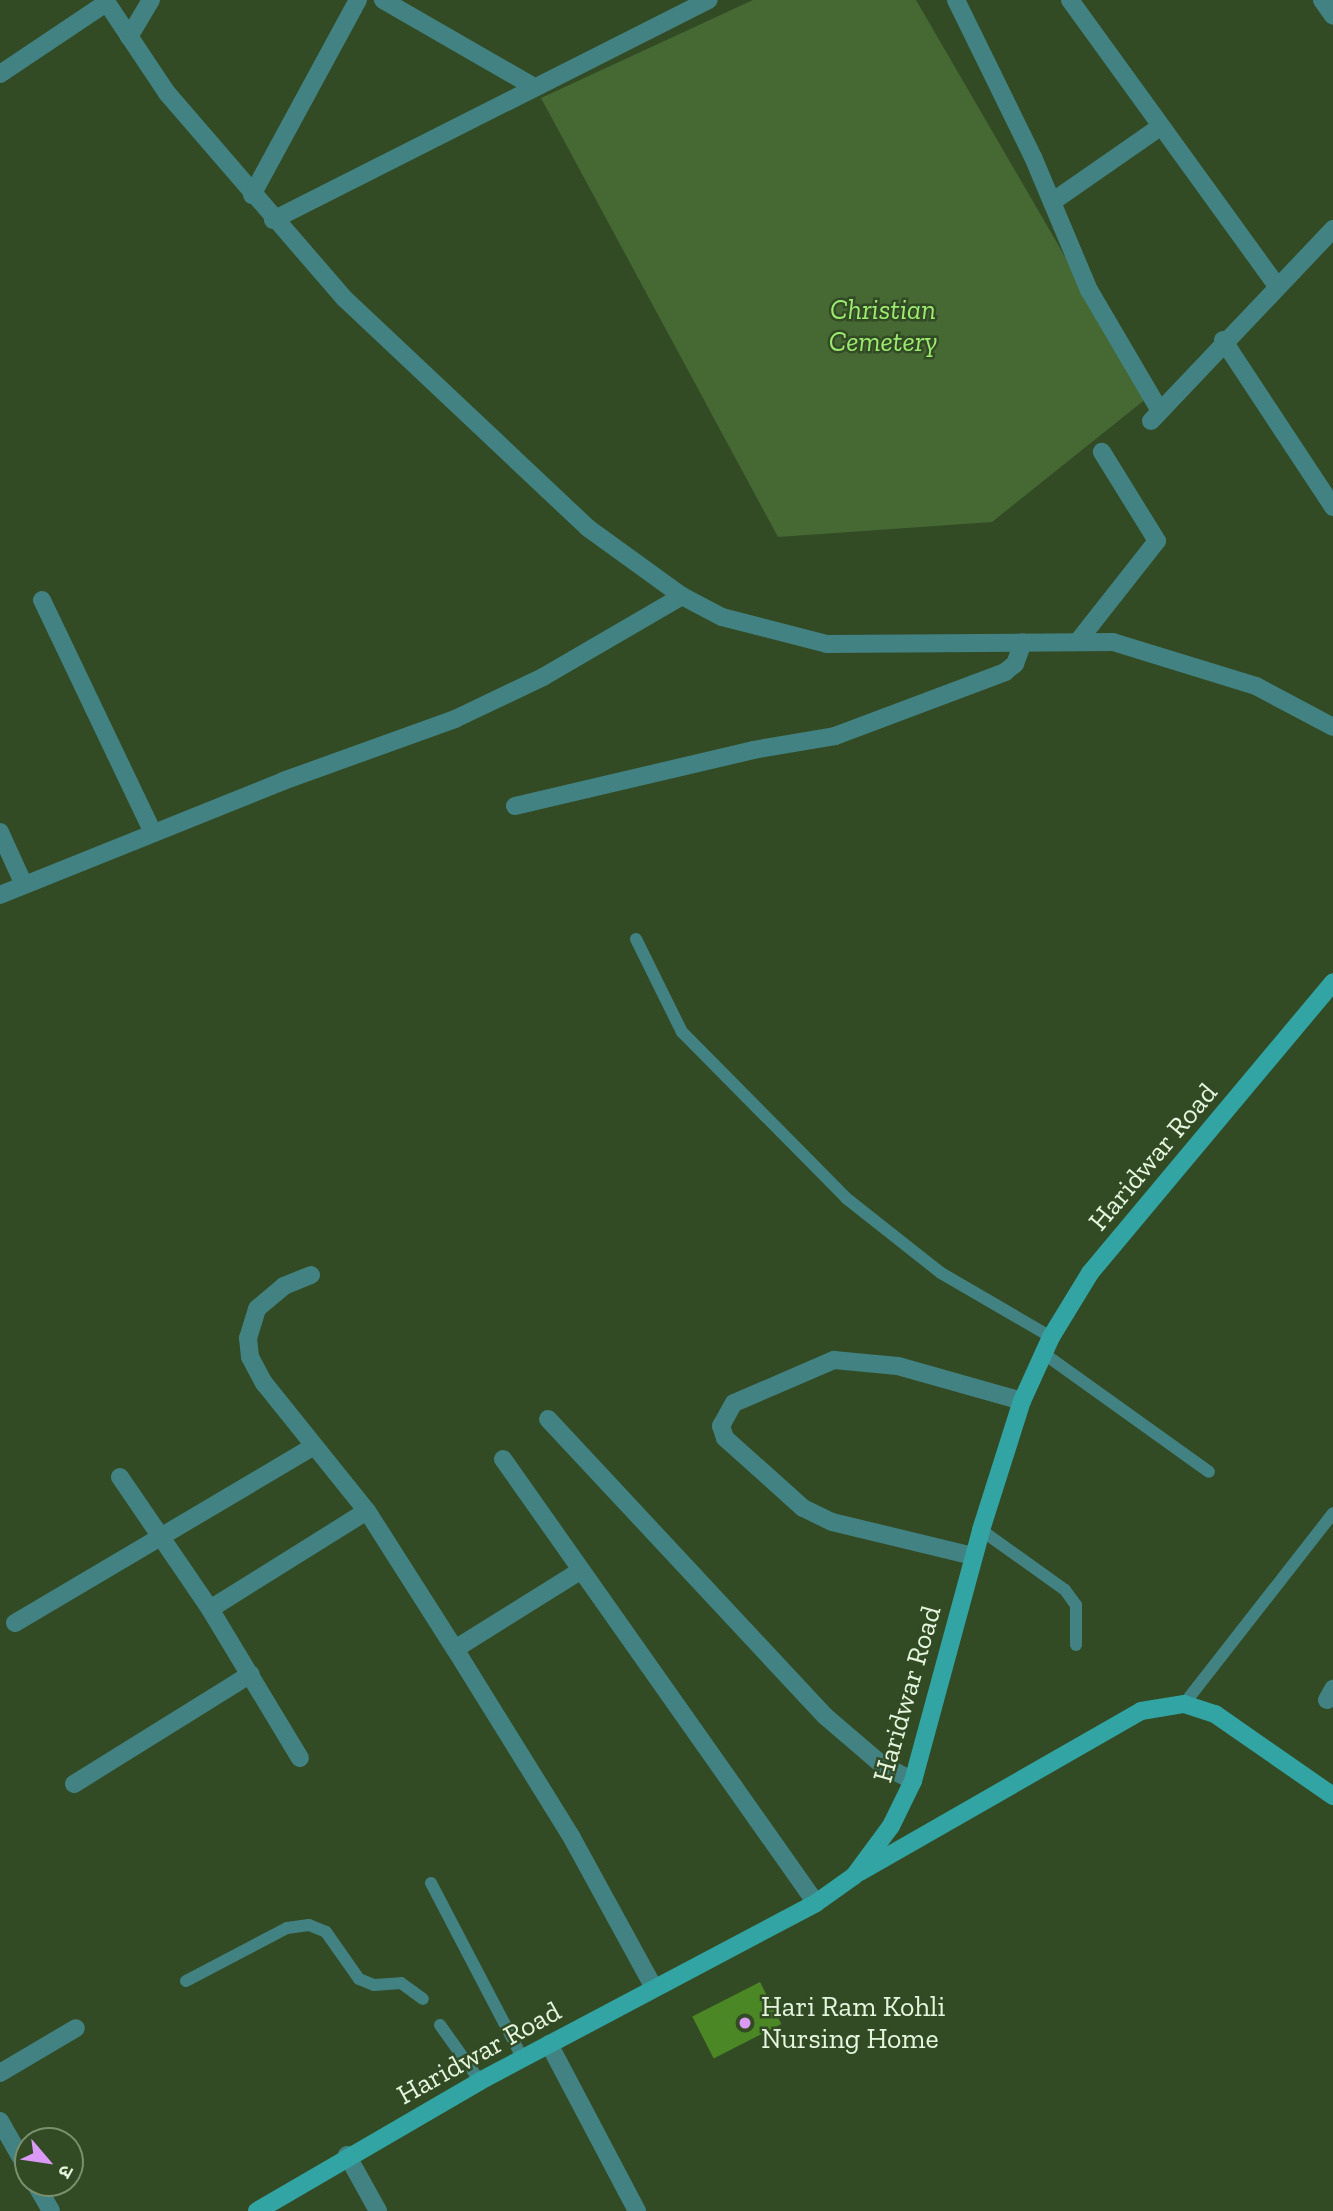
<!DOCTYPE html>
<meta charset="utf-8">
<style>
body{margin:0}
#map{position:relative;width:1333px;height:2211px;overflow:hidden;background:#324b24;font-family:"Zilla Slab","Noto Sans Devanagari",serif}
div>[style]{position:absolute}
.green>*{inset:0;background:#466934}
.building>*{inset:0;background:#4b8724;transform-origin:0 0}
.lane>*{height:12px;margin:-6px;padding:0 6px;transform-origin:6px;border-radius:6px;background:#428282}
.street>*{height:18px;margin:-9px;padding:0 9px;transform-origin:9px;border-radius:9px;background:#428282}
.secondary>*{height:18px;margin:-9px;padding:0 9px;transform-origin:9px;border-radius:9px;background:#32a4a4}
.dots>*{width:19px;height:19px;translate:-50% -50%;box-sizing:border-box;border:4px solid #324b24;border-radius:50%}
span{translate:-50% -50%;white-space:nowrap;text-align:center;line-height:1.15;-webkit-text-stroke:5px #324b24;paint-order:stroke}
.park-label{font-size:28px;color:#9ceb70;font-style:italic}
.street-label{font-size:28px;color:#e5f5de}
.poi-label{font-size:28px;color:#e5f5de}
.left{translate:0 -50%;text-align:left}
.north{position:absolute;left:14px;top:2127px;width:70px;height:70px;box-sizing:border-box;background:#324b24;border:2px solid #7a8f6e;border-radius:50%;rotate:119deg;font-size:19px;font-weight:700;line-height:28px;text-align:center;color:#e5f5de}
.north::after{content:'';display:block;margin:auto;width:24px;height:32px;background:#db9af6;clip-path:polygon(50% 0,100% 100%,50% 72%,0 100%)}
</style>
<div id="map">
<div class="green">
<div style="clip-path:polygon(753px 0,916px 0,1147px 398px,992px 522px,778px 537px,541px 98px)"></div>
</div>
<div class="building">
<div style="left:760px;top:1982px;width:47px;height:76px;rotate:63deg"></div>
</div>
<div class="lane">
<div style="left:636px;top:939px;width:104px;rotate:63.7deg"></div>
<div style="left:682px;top:1032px;width:233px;rotate:45.3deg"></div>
<div style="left:846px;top:1198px;width:121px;rotate:38.3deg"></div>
<div style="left:941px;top:1273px;width:127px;rotate:30.2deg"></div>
<div style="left:1043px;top:1353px;width:204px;rotate:35.6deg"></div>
<div style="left:981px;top:1530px;width:103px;rotate:35.5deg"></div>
<div style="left:1065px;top:1590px;width:19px;rotate:54deg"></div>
<div style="left:1076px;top:1605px;width:40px;rotate:90deg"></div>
<div style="left:1184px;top:1704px;width:242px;rotate:-52deg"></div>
<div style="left:431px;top:1883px;width:199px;rotate:62.4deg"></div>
<div style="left:186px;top:1981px;width:114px;rotate:-27.7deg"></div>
<div style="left:287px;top:1928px;width:22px;rotate:-8deg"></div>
<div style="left:309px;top:1925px;width:18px;rotate:22deg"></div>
<div style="left:326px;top:1932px;width:57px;rotate:54.9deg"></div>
<div style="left:359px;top:1979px;width:16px;rotate:22deg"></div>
<div style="left:374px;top:1985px;width:27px;rotate:-4deg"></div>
<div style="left:401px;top:1983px;width:27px;rotate:36deg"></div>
<div style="left:440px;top:2025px;width:69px;rotate:54.5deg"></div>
</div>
<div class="street">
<div style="left:105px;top:0;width:112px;rotate:56.3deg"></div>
<div style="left:167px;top:93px;width:272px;rotate:49.2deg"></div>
<div style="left:345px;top:299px;width:334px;rotate:43.3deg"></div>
<div style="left:588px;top:528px;width:116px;rotate:35.9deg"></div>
<div style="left:682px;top:596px;width:45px;rotate:27.7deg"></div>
<div style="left:722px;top:617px;width:108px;rotate:14.4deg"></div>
<div style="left:827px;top:644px;width:286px;rotate:-0.4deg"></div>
<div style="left:1113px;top:642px;width:150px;rotate:17.1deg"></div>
<div style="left:1256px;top:686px;width:87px;rotate:28deg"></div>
<div style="left:383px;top:0;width:174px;rotate:29.9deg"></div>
<div style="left:956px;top:0;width:175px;rotate:63.9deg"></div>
<div style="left:1033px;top:157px;width:144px;rotate:67.2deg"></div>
<div style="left:1089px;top:290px;width:140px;rotate:59.6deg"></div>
<div style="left:1070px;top:0;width:352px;rotate:54.1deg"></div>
<div style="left:1322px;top:0;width:19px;rotate:55deg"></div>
<div style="left:129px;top:37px;width:43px;rotate:-59.3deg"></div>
<div style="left:0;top:74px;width:128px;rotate:-33.8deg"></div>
<div style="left:252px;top:195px;width:222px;rotate:-61.5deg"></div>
<div style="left:1052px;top:202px;width:131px;rotate:-34.8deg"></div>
<div style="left:273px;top:220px;width:488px;rotate:-26.8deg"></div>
<div style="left:1223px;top:340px;width:200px;rotate:56.6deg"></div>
<div style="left:1151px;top:421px;width:265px;rotate:-46.5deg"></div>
<div style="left:42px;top:600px;width:258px;rotate:64.5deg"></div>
<div style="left:1079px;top:640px;width:126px;rotate:-51.8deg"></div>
<div style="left:1157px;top:541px;width:105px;rotate:-121.7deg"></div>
<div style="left:515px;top:806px;width:244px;rotate:-13.2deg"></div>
<div style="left:753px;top:750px;width:83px;rotate:-9.7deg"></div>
<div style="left:835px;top:736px;width:182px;rotate:-20.6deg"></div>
<div style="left:1005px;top:672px;width:13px;rotate:-39deg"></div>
<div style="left:1015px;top:664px;width:23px;rotate:-70deg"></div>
<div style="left:0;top:832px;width:58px;rotate:65.6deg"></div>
<div style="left:0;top:895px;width:305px;rotate:-21.9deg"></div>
<div style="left:283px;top:781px;width:183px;rotate:-19.8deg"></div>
<div style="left:455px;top:719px;width:98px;rotate:-25.5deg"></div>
<div style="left:543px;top:677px;width:161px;rotate:-30.2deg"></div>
<div style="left:311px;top:1275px;width:29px;rotate:158deg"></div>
<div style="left:284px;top:1286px;width:35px;rotate:140deg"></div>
<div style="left:257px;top:1309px;width:30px;rotate:107deg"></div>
<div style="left:248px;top:1338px;width:19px;rotate:84deg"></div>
<div style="left:250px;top:1357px;width:30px;rotate:62deg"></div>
<div style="left:264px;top:1383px;width:164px;rotate:51.2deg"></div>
<div style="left:367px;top:1511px;width:164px;rotate:57.5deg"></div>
<div style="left:455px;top:1649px;width:222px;rotate:58.2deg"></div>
<div style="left:572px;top:1838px;width:171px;rotate:61.3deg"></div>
<div style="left:548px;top:1419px;width:406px;rotate:47deg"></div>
<div style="left:825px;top:1716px;width:74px;rotate:40.6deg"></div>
<div style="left:881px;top:1764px;width:36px;rotate:28deg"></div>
<div style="left:503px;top:1459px;width:543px;rotate:54.82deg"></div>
<div style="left:120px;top:1477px;width:160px;rotate:55.7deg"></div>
<div style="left:210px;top:1609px;width:174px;rotate:58.9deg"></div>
<div style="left:973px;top:1556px;width:145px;rotate:-166.4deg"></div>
<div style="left:832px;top:1522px;width:32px;rotate:-154deg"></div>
<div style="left:803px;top:1508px;width:105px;rotate:-138.1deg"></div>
<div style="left:725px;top:1438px;width:13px;rotate:-108deg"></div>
<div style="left:721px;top:1426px;width:26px;rotate:-61deg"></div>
<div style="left:734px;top:1403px;width:109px;rotate:-23.3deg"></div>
<div style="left:834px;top:1360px;width:64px;rotate:5.4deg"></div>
<div style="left:898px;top:1366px;width:129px;rotate:15.8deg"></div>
<div style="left:210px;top:1609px;width:185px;rotate:-32deg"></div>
<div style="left:15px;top:1623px;width:347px;rotate:-30.6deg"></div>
<div style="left:455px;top:1649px;width:147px;rotate:-32deg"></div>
<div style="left:1327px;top:1700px;width:13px;rotate:-61deg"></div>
<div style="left:74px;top:1784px;width:208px;rotate:-31.9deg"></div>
<div style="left:549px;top:2044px;width:189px;rotate:62.2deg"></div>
<div style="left:0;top:2073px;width:88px;rotate:-30.6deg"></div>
<div style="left:0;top:2121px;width:56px;rotate:60.3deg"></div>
<div style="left:347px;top:2155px;width:64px;rotate:61deg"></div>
<div style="left:35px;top:2183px;width:32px;rotate:60deg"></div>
</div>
<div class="secondary">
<div style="left:860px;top:1872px;width:324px;rotate:-29.8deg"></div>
<div style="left:1141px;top:1711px;width:44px;rotate:-9.2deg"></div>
<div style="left:1184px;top:1704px;width:33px;rotate:18deg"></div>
<div style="left:1215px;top:1714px;width:144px;rotate:34.8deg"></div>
<div style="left:257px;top:2211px;width:258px;rotate:-30.2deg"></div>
<div style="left:480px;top:2081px;width:380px;rotate:-27.9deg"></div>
<div style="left:816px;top:1903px;width:47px;rotate:-35.4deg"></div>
<div style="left:854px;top:1876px;width:62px;rotate:-53.5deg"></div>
<div style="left:891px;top:1826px;width:50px;rotate:-63.9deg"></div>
<div style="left:913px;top:1781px;width:260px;rotate:-74.8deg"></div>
<div style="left:981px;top:1530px;width:135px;rotate:-72.4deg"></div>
<div style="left:1022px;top:1401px;width:70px;rotate:-65.6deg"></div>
<div style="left:1051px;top:1337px;width:75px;rotate:-58.6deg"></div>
<div style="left:1090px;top:1273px;width:379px;rotate:-50.1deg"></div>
</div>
<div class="dots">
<div style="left:745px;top:2023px;background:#db9af6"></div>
</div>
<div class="park-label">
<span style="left:883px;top:326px">Christian<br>Cemetery</span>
</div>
<div class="street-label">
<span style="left:1153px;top:1157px;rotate:-50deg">Haridwar Road</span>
<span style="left:907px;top:1694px;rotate:-74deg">Haridwar Road</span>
<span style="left:479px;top:2053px;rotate:-29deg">Haridwar Road</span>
</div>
<div class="poi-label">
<span class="left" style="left:761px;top:2023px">Hari Ram Kohli<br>Nursing Home</span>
</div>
<div class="north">उ</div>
</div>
